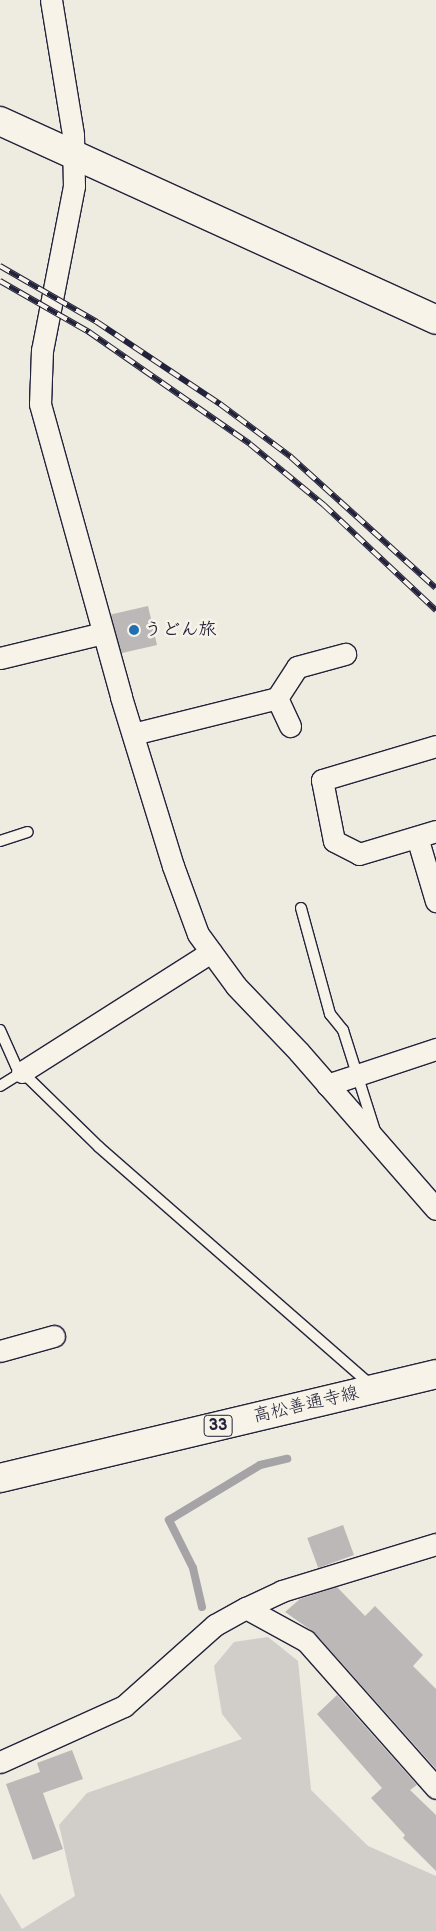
<!DOCTYPE html>
<meta charset="utf-8">
<style>
body{margin:0}
#map{position:relative;width:436px;height:1931px;overflow:hidden;background:#eeebe1;font-family:"Balsamiq Sans","Klee One",sans-serif}
div>[style]{position:absolute}
.green>*{inset:0;background:#d1cdc9}
.stream>*{height:8px;margin:-4px;padding:0 4px;transform-origin:4px;border-radius:4px;background:#a6a3a6}
.building>*{inset:0;background:#bbb8b7;transform-origin:0 0}
.roads{filter:drop-shadow(1px 0 #22223b) drop-shadow(-1px 0 #22223b) drop-shadow(0 1px #22223b) drop-shadow(0 -1px #22223b)}
.lane>*{height:10px;margin:-5px;padding:0 5px;transform-origin:5px;border-radius:5px;background:#f7f3e8}
.street>*{height:21px;margin:-10.5px;padding:0 10.5px;transform-origin:10.5px;border-radius:10.5px;background:#f7f3e8}
.secondary>*{height:28px;margin:-14px;padding:0 14px;transform-origin:14px;border-radius:14px;background:#f7f3e8}
.primary>*{height:28px;margin:-14px;padding:0 14px;transform-origin:14px;border-radius:14px;background:#f7f3e8}
.rail>*{height:5.5px;margin-top:-2.75px;transform-origin:0;background:repeating-linear-gradient(90deg,#f7f3e8 0 11px,#22223b 0 22px);box-sizing:border-box;border-block:1px solid #22223b}
.dots>*{width:14px;height:14px;translate:-50% -50%;box-sizing:border-box;border:2px solid #f7f3e8;border-radius:50%}
span{translate:-50% -50%;white-space:nowrap;text-align:center;line-height:1.15;-webkit-text-stroke:5px #f7f3e8;paint-order:stroke}
.shield-label span{padding:1px 4px;background:#f7f3e8;border:1px solid;border-radius:4px;-webkit-text-stroke-width:0}
.shield-label{font-size:16px;color:#22223b;font-weight:700}
.poi-label{font-size:18px;color:#22223b;font-weight:700}
.left{translate:0 -50%;text-align:left}
.street-label{font-size:18px;color:#22223b}
</style>
<div id="map">
<div class="green">
<div style="clip-path:polygon(268px 1637px,298px 1661px,311px 1790px,368px 1846px,436px 1876px,436px 1931px,0 1931px,0 1893px,22px 1929px,75px 1896px,59px 1825px,87px 1793px,242px 1739px,222px 1714px,214px 1666px,234px 1642px)"></div>
</div>
<div class="stream">
<div style="left:202px;top:1607px;width:40px;rotate:-103deg"></div>
<div style="left:193px;top:1568px;width:54px;rotate:-116.6deg"></div>
<div style="left:169px;top:1520px;width:106px;rotate:-31.1deg"></div>
<div style="left:260px;top:1465px;width:28px;rotate:-13deg"></div>
</div>
<div class="building">
<div style="left:148px;top:606px;width:40px;height:38px;rotate:77deg"></div>
<div style="left:343px;top:1525px;width:32px;height:38px;rotate:70deg"></div>
<div style="clip-path:polygon(337px 1587px,365px 1616px,375px 1606px,423px 1655px,413px 1666px,436px 1689px,436px 1769px,315px 1633px,285px 1612px,300px 1599px)"></div>
<div style="clip-path:polygon(337px 1695px,417px 1785px,410px 1790px,436px 1815px,436px 1871px,403px 1838px,405px 1835px,371px 1798px,382px 1788px,317px 1714px)"></div>
<div style="clip-path:polygon(72px 1750px,83px 1779px,43px 1793px,63px 1849px,33px 1860px,6px 1784px,40px 1772px,37px 1763px)"></div>
</div>
<div class="roads">
<div class="lane">
<div style="left:0;top:841px;width:29px;rotate:-18deg"></div>
<div style="left:301px;top:908px;width:110px;rotate:74.7deg"></div>
<div style="left:330px;top:1014px;width:21px;rotate:51deg"></div>
<div style="left:343px;top:1030px;width:106px;rotate:72.4deg"></div>
<div style="left:0;top:1030px;width:39px;rotate:66deg"></div>
<div style="left:16px;top:1066px;width:116px;rotate:44.3deg"></div>
<div style="left:99px;top:1147px;width:361px;rotate:41.2deg"></div>
<div style="left:0;top:1086px;width:26px;rotate:-32deg"></div>
</div>
<div class="street">
<div style="left:51px;top:0;width:137px;rotate:80.7deg"></div>
<div style="left:73px;top:135px;width:51px;rotate:88.9deg"></div>
<div style="left:74px;top:186px;width:167px;rotate:101deg"></div>
<div style="left:42px;top:350px;width:54px;rotate:92.1deg"></div>
<div style="left:40px;top:404px;width:304px;rotate:74.5deg"></div>
<div style="left:121px;top:697px;width:177px;rotate:72.9deg"></div>
<div style="left:173px;top:866px;width:72px;rotate:69.8deg"></div>
<div style="left:198px;top:934px;width:64px;rotate:53.8deg"></div>
<div style="left:236px;top:986px;width:91px;rotate:46.3deg"></div>
<div style="left:299px;top:1052px;width:208px;rotate:48.9deg"></div>
<div style="left:0;top:658px;width:106px;rotate:-13.6deg"></div>
<div style="left:277px;top:698px;width:37px;rotate:-57deg"></div>
<div style="left:297px;top:667px;width:50px;rotate:-15.2deg"></div>
<div style="left:133px;top:734px;width:148px;rotate:-14deg"></div>
<div style="left:277px;top:698px;width:31px;rotate:65deg"></div>
<div style="left:436px;top:746px;width:119px;rotate:163.4deg"></div>
<div style="left:322px;top:780px;width:62px;rotate:78.9deg"></div>
<div style="left:334px;top:841px;width:28px;rotate:27deg"></div>
<div style="left:359px;top:854px;width:80px;rotate:-16.6deg"></div>
<div style="left:417px;top:837px;width:67px;rotate:73.5deg"></div>
<div style="left:22px;top:1072px;width:224px;rotate:-32.4deg"></div>
<div style="left:327px;top:1085px;width:115px;rotate:-18.3deg"></div>
<div style="left:0;top:1351px;width:56px;rotate:-15.5deg"></div>
<div style="left:246px;top:1608px;width:68px;rotate:28.8deg"></div>
<div style="left:306px;top:1641px;width:196px;rotate:48.5deg"></div>
<div style="left:0;top:1762px;width:136px;rotate:-24.3deg"></div>
<div style="left:124px;top:1706px;width:122px;rotate:-41.7deg"></div>
<div style="left:215px;top:1625px;width:35px;rotate:-29deg"></div>
<div style="left:246px;top:1608px;width:40px;rotate:-25deg"></div>
<div style="left:282px;top:1591px;width:161px;rotate:-17deg"></div>
</div>
<div class="secondary">
<div style="left:0;top:121px;width:479px;rotate:24.5deg"></div>
</div>
<div class="primary">
<div style="left:0;top:1478px;width:448px;rotate:-13.4deg"></div>
</div>
</div>
<div class="rail">
<div style="left:0;top:266px;width:112px;rotate:30deg"></div>
<div style="left:97px;top:322px;width:148px;rotate:33.7deg"></div>
<div style="left:220px;top:404px;width:89px;rotate:36.7deg"></div>
<div style="left:291px;top:457px;width:195px;rotate:42.1deg"></div>
<div style="left:0;top:281px;width:103px;rotate:29.8deg"></div>
<div style="left:89px;top:332px;width:196px;rotate:34.8deg"></div>
<div style="left:250px;top:444px;width:96px;rotate:39.5deg"></div>
<div style="left:324px;top:505px;width:154px;rotate:43.2deg"></div>
</div>
<div class="dots">
<div style="left:134px;top:630px;background:#1f6fb2"></div>
</div>
<div class="shield-label">
<span style="left:218px;top:1426px">33</span>
</div>
<div class="poi-label">
<span class="left" style="left:144px;top:630px">うどん旅</span>
</div>
<div class="street-label">
<span style="left:306px;top:1405px;rotate:-13deg">高松善通寺線</span>
</div>
</div>
